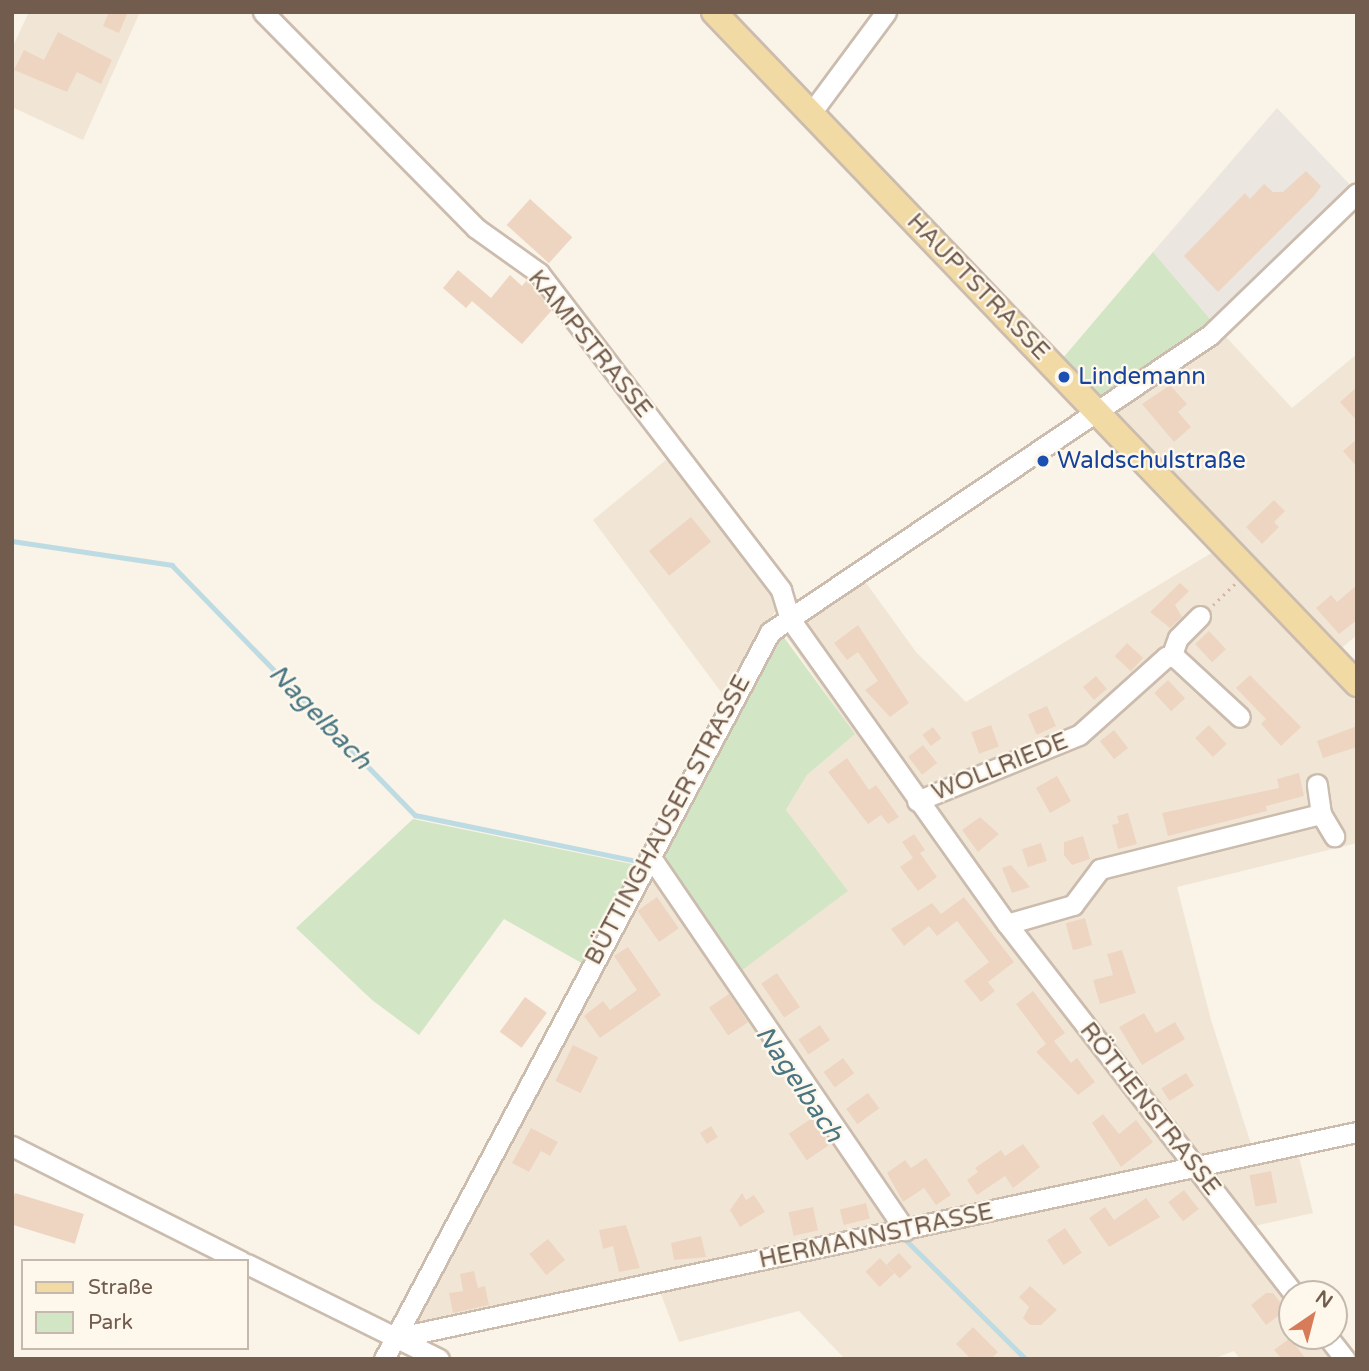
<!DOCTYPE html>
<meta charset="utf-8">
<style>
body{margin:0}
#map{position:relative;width:1369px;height:1371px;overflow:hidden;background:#faf3e7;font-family:"Varela Round",sans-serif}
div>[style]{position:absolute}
.residential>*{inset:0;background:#f1e6d6}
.industrial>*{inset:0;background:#ebe6e0}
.green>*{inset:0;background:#d2e6c6}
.stream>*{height:4.5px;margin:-2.25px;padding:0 2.25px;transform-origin:2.25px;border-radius:2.25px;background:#bddbe2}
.building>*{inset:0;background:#edd5c1;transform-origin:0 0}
.path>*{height:2.5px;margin-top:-1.25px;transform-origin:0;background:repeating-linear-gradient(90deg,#d2b8a4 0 2px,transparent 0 7px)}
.roads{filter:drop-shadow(2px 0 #cbbcae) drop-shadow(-2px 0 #cbbcae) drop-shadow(0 2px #cbbcae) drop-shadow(0 -2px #cbbcae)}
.minor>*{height:19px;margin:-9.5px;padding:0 9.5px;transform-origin:9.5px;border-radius:9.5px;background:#fff}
.major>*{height:24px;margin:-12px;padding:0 12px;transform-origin:12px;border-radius:12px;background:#f2daa5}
.dots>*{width:19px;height:19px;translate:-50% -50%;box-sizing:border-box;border:4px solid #fdf7ec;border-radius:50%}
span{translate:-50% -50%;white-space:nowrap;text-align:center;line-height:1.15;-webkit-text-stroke:5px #fdf7ec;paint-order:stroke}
.street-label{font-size:24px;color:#715c4e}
.transit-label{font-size:24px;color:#164399}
.left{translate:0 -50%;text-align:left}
.water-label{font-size:26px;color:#497682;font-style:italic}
.frame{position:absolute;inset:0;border:14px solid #715c4e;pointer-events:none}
.legend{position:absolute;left:21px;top:1259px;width:228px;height:91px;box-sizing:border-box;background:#fdf7ec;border:2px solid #c5b9ad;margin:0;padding:9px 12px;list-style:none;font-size:21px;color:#715c4e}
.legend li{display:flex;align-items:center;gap:14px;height:35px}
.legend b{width:35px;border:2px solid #c5b9ad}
.north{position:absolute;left:1278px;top:1280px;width:70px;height:70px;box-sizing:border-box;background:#fdf7ec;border:2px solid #c5b9ad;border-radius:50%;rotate:35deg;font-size:19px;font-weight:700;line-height:28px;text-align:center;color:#715c4e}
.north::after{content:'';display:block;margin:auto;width:24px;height:32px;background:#d87b58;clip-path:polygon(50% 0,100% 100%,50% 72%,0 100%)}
</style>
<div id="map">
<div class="residential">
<div style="clip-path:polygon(29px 12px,140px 12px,83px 140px,12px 107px,12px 48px)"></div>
<div style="clip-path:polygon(1215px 325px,1292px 408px,1357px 354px,1357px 635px,1338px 651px,1357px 671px,1357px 843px,1177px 887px,1211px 1020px,1252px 1147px,1298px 1153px,1313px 1213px,1232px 1231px,1292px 1308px,1292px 1336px,1314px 1336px,1331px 1358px,1240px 1359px,1234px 1351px,1213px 1359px,845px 1359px,799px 1311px,679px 1342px,659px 1289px,439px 1339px,395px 1327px,649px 843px,786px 810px,807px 775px,854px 734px,786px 636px,864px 580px,916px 652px,966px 702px,1218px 549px,1104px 400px)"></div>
<div style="clip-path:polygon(672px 455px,779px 605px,724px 696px,593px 520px)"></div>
</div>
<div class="industrial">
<div style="clip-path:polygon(1277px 108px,1354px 189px,1215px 325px,1153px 252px)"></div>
</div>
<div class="green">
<div style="clip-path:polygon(1153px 252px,1215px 325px,1104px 400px,1063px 358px)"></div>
<div style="clip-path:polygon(780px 632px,855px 734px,807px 775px,786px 810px,848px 891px,741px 971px,657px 855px)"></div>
<div style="clip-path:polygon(413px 819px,637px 865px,585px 965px,504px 919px,419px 1035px,372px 1000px,296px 928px)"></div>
</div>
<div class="stream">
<div style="left:12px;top:541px;width:162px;rotate:8.5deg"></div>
<div style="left:172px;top:565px;width:349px;rotate:45.8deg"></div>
<div style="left:415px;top:815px;width:228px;rotate:11.7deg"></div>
<div style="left:906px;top:1240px;width:169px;rotate:44.8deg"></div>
</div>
<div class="building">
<div style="clip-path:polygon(109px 12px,128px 12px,119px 33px,103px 26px)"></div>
<div style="clip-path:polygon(58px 32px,112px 60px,101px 84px,77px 72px,67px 92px,14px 70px,24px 50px,44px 60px)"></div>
<div style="clip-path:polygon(1306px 171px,1321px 186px,1314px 196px,1218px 292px,1184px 256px,1245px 193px,1250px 199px,1264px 184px,1273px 192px,1283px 192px)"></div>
<div style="left:530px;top:199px;width:57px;height:35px;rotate:42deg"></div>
<div style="clip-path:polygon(458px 270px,491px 298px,510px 275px,522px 286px,527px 280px,552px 310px,522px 344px,472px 301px,466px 308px,443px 288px)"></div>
<div style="clip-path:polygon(1170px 385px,1187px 404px,1178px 412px,1191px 427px,1174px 442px,1142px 404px)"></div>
<div style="clip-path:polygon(1357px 387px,1357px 421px,1340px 402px)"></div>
<div style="clip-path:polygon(1357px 439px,1357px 467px,1343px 451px)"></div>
<div style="clip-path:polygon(1274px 500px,1285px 511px,1274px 522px,1279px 527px,1262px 544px,1246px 527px)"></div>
<div style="left:691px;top:517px;width:32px;height:54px;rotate:51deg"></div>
<div style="clip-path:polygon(1180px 583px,1189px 591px,1175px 605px,1182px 617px,1170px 628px,1150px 612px)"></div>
<div style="clip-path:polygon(1357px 585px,1357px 620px,1339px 634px,1316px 608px,1331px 595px,1337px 602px)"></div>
<div style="clip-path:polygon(858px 625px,909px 703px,890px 717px,865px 690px,878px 681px,858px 652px,847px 660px,834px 643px)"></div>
<div style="left:1209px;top:631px;width:25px;height:19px;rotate:47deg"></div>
<div style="left:1127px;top:643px;width:22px;height:18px;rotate:43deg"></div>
<div style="clip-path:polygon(1250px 675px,1301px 727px,1281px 746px,1261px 724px,1266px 719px,1236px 688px)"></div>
<div style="left:1096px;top:676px;width:17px;height:17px;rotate:50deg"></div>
<div style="left:1168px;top:680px;width:25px;height:19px;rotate:47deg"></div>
<div style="left:1047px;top:706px;width:22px;height:21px;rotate:66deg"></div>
<div style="left:991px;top:725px;width:23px;height:21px;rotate:70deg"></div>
<div style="left:1209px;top:725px;width:26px;height:19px;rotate:47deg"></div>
<div style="clip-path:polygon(1357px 726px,1357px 747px,1323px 758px,1317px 741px)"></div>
<div style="left:933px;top:727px;width:14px;height:13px;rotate:54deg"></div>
<div style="left:1114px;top:730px;width:23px;height:18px;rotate:52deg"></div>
<div style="left:923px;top:745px;width:23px;height:19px;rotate:52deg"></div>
<div style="clip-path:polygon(847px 758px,869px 790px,876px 785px,899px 817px,888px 824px,881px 815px,868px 824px,828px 772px)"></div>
<div style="clip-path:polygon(1299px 773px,1304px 796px,1266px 806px,1267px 811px,1168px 836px,1162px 813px,1279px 788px,1277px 779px)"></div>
<div style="left:1057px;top:776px;width:29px;height:24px;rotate:61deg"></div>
<div style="clip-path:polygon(1128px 813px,1137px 844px,1118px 849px,1112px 825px,1119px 823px,1117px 816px)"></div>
<div style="clip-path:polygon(980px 817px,999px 834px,978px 852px,962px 830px)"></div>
<div style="clip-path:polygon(914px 834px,925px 850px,920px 853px,937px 877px,918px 891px,900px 867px,913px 858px,902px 842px)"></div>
<div style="clip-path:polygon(1083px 836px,1090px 859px,1072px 865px,1064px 855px,1064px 842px)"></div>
<div style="left:1041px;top:843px;width:19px;height:20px;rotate:72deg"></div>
<div style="clip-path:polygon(1011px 865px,1030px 887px,1012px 893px,1002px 868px)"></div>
<div style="left:657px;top:897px;width:38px;height:24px;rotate:55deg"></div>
<div style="clip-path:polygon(964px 897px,1014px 962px,988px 982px,995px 991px,981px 1002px,964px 981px,989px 962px,957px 921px,937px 936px,929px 926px,904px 946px,891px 929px,932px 903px,941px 914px)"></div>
<div style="left:1085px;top:918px;width:28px;height:20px;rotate:75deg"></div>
<div style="clip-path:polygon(628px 947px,661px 995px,600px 1038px,584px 1016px,603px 1001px,610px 1010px,637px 990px,614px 956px)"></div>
<div style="clip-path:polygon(1122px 950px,1136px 993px,1100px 1004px,1093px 980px,1113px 975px,1107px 954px)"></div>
<div style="left:777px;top:973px;width:41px;height:19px;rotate:56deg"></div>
<div style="clip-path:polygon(1033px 991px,1065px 1033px,1054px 1041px,1071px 1063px,1077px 1058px,1095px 1082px,1078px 1095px,1036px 1052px,1046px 1044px,1016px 1004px)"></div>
<div style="left:729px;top:994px;width:34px;height:24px;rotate:56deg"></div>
<div style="left:525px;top:997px;width:27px;height:43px;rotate:36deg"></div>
<div style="clip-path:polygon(1144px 1013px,1156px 1033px,1175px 1022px,1185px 1039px,1142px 1065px,1119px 1027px)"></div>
<div style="left:820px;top:1025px;width:18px;height:26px;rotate:56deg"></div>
<div style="left:573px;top:1045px;width:28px;height:40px;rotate:26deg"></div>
<div style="left:843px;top:1058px;width:19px;height:24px;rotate:54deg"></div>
<div style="left:1186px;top:1073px;width:15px;height:29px;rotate:58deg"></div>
<div style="left:868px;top:1093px;width:19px;height:27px;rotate:54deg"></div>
<div style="clip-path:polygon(1103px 1114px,1119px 1134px,1136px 1120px,1153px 1142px,1121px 1167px,1092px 1123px)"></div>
<div style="left:812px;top:1118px;width:32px;height:28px;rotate:56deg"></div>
<div style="left:711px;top:1126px;width:13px;height:13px;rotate:58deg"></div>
<div style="clip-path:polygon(531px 1128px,558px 1142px,550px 1156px,541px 1151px,529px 1172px,512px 1163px)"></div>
<div style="clip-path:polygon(1023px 1144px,1040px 1167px,1013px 1188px,1005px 1176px,977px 1195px,967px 1180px,978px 1172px,975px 1168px,1001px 1150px,1005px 1156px)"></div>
<div style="clip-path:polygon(926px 1158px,951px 1195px,936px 1205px,924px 1188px,903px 1202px,887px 1173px,905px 1160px,911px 1168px)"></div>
<div style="left:1271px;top:1171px;width:32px;height:22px;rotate:79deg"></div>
<div style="left:1184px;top:1190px;width:24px;height:20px;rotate:52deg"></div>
<div style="left:15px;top:1193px;width:72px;height:31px;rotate:17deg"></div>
<div style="clip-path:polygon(742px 1193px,746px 1200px,754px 1195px,765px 1212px,740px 1227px,730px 1210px)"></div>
<div style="clip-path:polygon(1146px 1198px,1160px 1217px,1109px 1247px,1089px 1218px,1105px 1207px,1114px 1220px)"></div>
<div style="left:866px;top:1203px;width:16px;height:27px;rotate:76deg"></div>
<div style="left:813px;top:1207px;width:24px;height:25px;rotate:78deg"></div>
<div style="clip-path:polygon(626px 1225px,640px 1268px,619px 1272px,613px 1246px,603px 1249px,599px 1230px)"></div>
<div style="left:1065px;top:1228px;width:30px;height:22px;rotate:56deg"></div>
<div style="clip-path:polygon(701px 1236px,706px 1257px,674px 1260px,671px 1243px)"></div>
<div style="left:548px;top:1239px;width:27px;height:24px;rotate:51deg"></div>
<div style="left:899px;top:1253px;width:19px;height:17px;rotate:47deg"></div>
<div style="left:880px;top:1258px;width:21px;height:20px;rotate:47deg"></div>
<div style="clip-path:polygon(474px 1271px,478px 1288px,485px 1286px,489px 1305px,453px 1313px,449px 1293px,463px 1291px,460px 1274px)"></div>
<div style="clip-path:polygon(1030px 1286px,1057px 1310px,1041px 1325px,1030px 1325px,1023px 1318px,1029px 1307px,1019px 1297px)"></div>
<div style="clip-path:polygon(1266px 1293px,1273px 1293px,1283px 1306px,1279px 1309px,1282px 1313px,1266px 1325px,1251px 1305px)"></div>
<div style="clip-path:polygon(973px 1327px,998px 1352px,991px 1359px,971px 1359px,956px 1344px)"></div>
<div style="clip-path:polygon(1290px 1338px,1306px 1359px,1282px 1359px,1274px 1350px)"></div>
</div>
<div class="path">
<div style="left:1213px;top:605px;width:32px;rotate:-44deg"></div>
</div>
<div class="roads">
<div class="minor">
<div style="left:263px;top:12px;width:303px;rotate:45.4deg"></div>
<div style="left:476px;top:228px;width:77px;rotate:35.5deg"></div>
<div style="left:539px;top:273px;width:399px;rotate:52.6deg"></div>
<div style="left:781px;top:590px;width:30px;rotate:73deg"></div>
<div style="left:790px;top:619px;width:374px;rotate:54.6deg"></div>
<div style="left:1007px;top:924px;width:468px;rotate:52.2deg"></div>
<div style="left:811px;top:113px;width:126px;rotate:-53.4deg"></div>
<div style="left:1171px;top:657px;width:20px;rotate:-70deg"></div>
<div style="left:1178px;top:638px;width:31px;rotate:-45deg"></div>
<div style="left:917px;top:801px;width:175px;rotate:-22.2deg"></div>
<div style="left:1079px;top:735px;width:117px;rotate:-41.9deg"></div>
<div style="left:1166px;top:657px;width:9px"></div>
<div style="left:1175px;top:657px;width:88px;rotate:42.7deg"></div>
<div style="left:1321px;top:814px;width:26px;rotate:59deg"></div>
<div style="left:650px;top:856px;width:453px;rotate:55.7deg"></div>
<div style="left:1007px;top:924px;width:69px;rotate:-16.1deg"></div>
<div style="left:1073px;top:905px;width:45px;rotate:-53.1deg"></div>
<div style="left:1100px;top:869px;width:228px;rotate:-14deg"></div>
<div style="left:1321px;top:814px;width:30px;rotate:-98deg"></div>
<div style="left:12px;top:1146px;width:256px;rotate:26.7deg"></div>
<div style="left:247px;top:1264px;width:214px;rotate:26.3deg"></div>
<div style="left:1327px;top:1336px;width:29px;rotate:52deg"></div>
<div style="left:395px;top:1338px;width:984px;rotate:-12.09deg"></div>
<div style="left:384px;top:1359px;width:823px;rotate:-62.03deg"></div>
<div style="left:770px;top:632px;width:531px;rotate:-34.02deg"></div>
<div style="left:1210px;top:335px;width:204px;rotate:-44deg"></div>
</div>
<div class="major">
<div style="left:714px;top:12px;width:930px;rotate:46.26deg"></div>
</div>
</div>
<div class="dots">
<div style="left:1064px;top:377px;background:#1a4fb4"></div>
<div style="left:1043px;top:461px;background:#1a4fb4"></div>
</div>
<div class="street-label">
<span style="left:978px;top:287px;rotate:46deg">HAUPTSTRASSE</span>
<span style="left:590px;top:344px;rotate:51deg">KAMPSTRASSE</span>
<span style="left:1000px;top:767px;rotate:-22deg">WOLLRIEDE</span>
<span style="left:668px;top:820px;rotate:-62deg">BÜTTINGHAUSER STRASSE</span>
<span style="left:1150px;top:1109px;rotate:52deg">RÖTHENSTRASSE</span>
<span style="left:876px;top:1236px;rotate:-12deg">HERMANNSTRASSE</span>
</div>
<div class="transit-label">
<span class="left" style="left:1078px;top:377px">Lindemann</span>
<span class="left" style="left:1057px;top:461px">Waldschulstraße</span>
</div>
<div class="water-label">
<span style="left:320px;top:717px;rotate:46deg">Nagelbach</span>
<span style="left:799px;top:1084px;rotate:56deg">Nagelbach</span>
</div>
<div class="frame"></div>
<ul class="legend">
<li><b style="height:9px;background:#f2daa5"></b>Straße</li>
<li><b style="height:19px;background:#d2e6c6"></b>Park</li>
</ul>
<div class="north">N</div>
</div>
